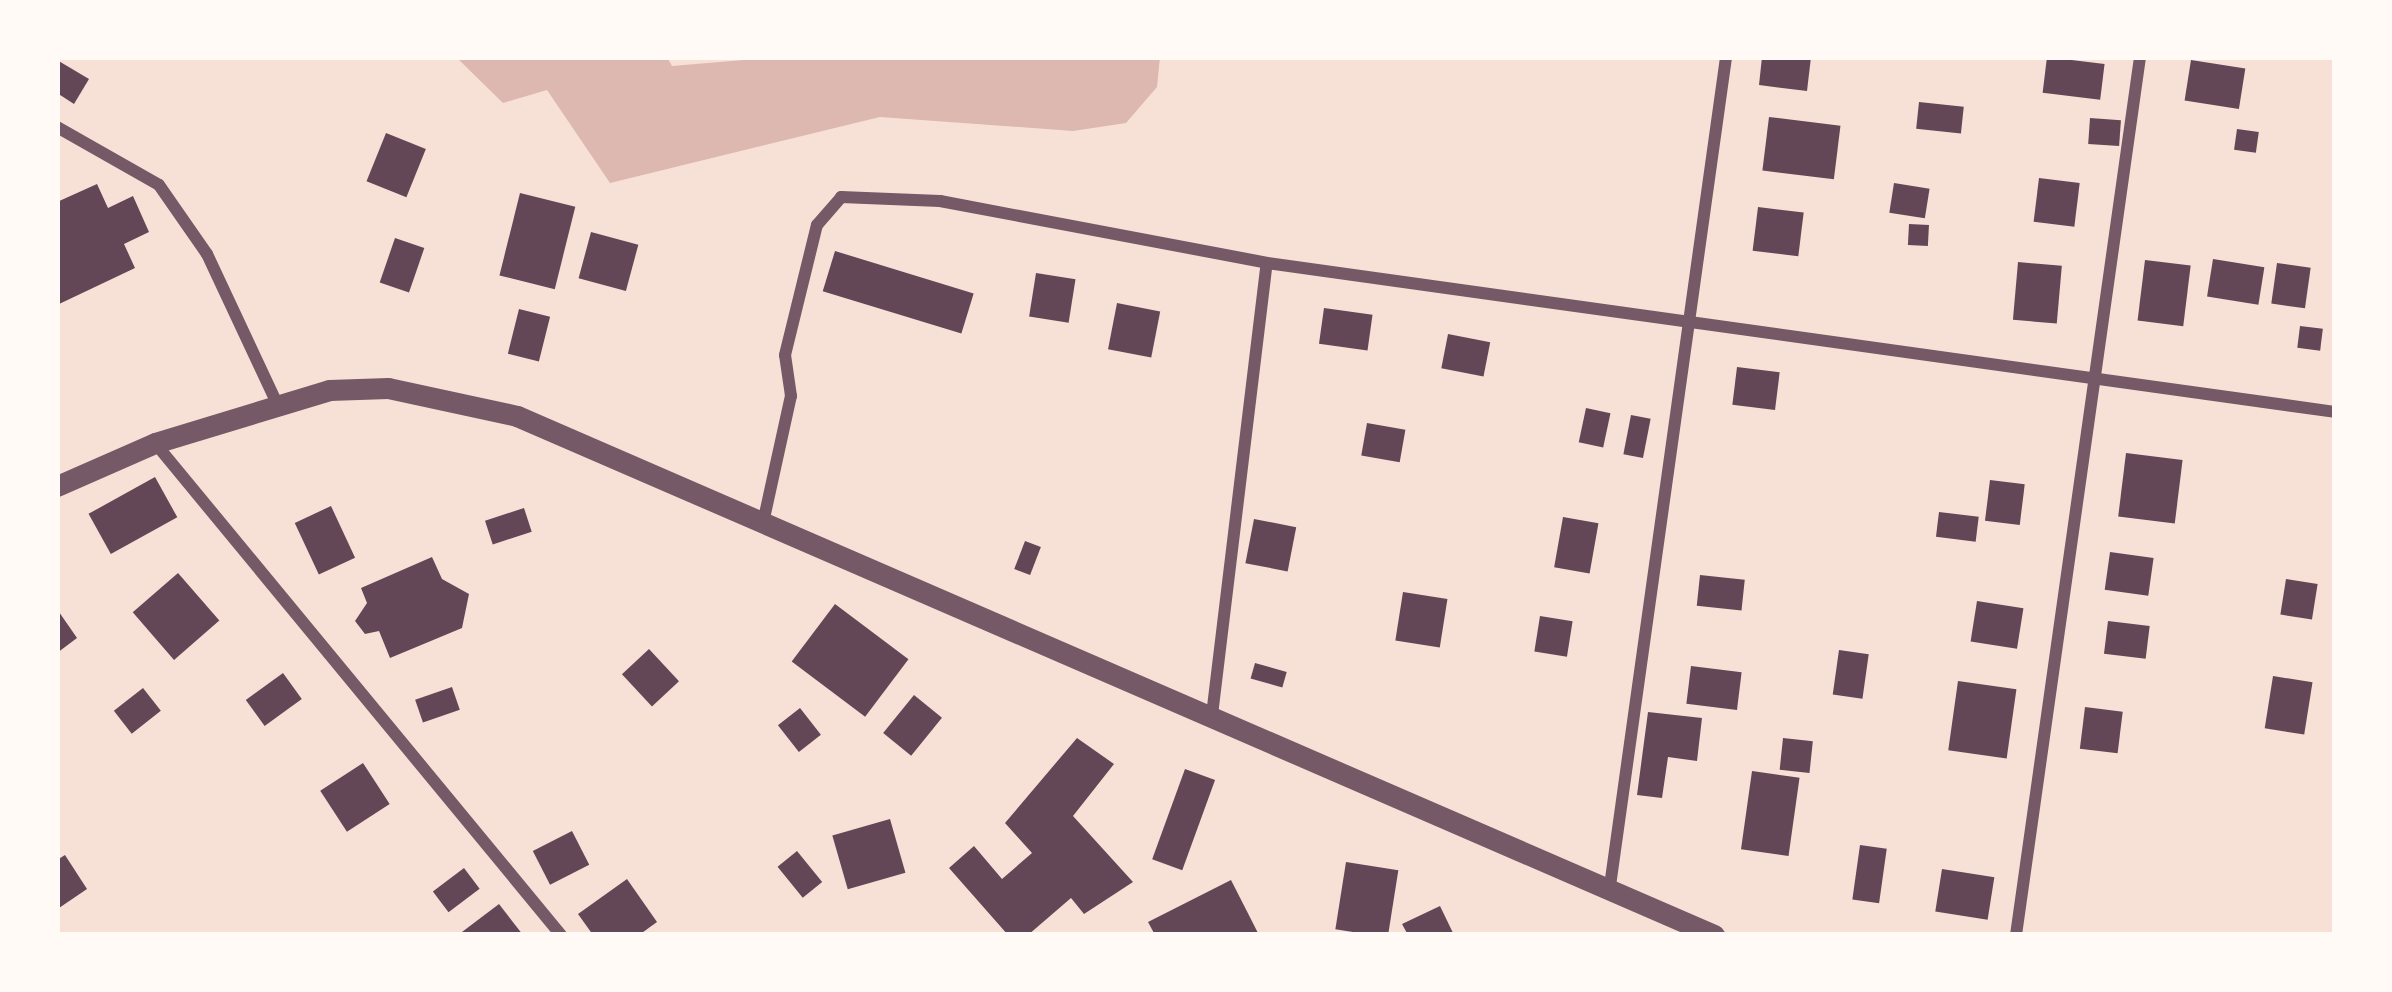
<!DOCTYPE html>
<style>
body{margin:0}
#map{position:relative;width:2392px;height:992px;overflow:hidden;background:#f7e1d7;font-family:Lora,serif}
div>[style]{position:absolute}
.water>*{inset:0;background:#dcb8b0}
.building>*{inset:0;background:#644757;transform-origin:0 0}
.minor>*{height:12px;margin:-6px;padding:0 6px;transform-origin:6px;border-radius:6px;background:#755966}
.tertiary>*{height:21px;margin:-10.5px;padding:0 10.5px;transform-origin:10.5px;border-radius:10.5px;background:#755966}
span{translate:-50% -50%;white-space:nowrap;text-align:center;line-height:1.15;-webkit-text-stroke:9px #fffaf5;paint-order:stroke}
.frame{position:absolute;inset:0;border:60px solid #fffaf5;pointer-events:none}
</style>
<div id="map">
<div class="water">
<div style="clip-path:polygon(456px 57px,667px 57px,672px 66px,780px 57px,1160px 57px,1157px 87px,1126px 123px,1073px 131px,880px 117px,610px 183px,547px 90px,503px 103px)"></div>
</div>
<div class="building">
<div style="clip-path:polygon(1762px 57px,1811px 57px,1807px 91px,1759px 85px)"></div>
<div style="left:2047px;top:57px;width:58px;height:36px;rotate:7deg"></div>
<div style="clip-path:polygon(57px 60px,89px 79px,74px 104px,57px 93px)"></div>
<div style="left:2191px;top:60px;width:55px;height:41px;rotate:9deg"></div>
<div style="left:1919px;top:102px;width:45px;height:27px;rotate:6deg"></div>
<div style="left:1769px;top:117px;width:72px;height:54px;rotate:7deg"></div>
<div style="left:2090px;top:118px;width:31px;height:26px;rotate:4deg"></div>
<div style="left:2237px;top:129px;width:22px;height:21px;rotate:8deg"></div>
<div style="left:386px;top:133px;width:43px;height:52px;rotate:22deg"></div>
<div style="left:2039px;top:178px;width:41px;height:44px;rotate:7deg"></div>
<div style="left:1894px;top:183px;width:36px;height:30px;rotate:9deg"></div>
<div style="clip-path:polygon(97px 184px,108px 208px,133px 196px,149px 232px,124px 244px,135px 268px,57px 305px,57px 202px)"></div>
<div style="left:520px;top:193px;width:57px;height:85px;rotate:14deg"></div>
<div style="left:1758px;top:207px;width:46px;height:44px;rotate:7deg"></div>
<div style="left:1909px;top:224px;width:20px;height:21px;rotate:3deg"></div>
<div style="left:591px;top:232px;width:49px;height:48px;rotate:15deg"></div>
<div style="left:395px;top:238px;width:31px;height:47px;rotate:19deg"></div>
<div style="left:835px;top:251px;width:145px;height:42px;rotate:17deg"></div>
<div style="left:2213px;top:259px;width:52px;height:38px;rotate:9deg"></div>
<div style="left:2145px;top:260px;width:46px;height:61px;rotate:7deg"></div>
<div style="left:2018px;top:262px;width:44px;height:58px;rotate:5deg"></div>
<div style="left:2277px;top:263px;width:34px;height:41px;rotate:8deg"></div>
<div style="left:1036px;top:273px;width:40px;height:44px;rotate:9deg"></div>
<div style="left:1117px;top:303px;width:44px;height:47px;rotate:11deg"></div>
<div style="left:1324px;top:308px;width:49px;height:36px;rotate:8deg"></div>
<div style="left:519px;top:309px;width:32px;height:46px;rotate:14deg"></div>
<div style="left:2300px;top:326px;width:23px;height:22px;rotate:7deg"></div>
<div style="left:1448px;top:334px;width:43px;height:35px;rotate:11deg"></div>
<div style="left:1737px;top:367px;width:43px;height:38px;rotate:7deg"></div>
<div style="left:1586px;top:408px;width:25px;height:35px;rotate:12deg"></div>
<div style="left:1631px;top:415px;width:20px;height:40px;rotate:11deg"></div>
<div style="left:1367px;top:423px;width:39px;height:33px;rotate:10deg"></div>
<div style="left:2126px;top:453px;width:57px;height:64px;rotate:7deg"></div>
<div style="left:155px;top:477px;width:46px;height:76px;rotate:61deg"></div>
<div style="left:1990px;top:480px;width:35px;height:41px;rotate:7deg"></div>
<div style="left:331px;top:506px;width:57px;height:40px;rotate:65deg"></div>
<div style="left:524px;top:508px;width:25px;height:41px;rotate:72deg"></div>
<div style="left:1939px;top:512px;width:40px;height:25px;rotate:7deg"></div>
<div style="left:1563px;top:517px;width:36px;height:51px;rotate:10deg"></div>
<div style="left:1254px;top:519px;width:43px;height:45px;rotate:11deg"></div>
<div style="left:1025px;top:541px;width:17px;height:30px;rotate:21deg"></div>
<div style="left:2110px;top:552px;width:44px;height:38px;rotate:8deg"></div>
<div style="clip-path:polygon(432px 557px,442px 579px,469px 594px,462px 628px,390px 658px,379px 631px,365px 634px,355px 621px,367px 603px,361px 588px)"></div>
<div style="left:178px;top:573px;width:63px;height:60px;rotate:49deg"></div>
<div style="left:1700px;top:575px;width:45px;height:31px;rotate:6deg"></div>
<div style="left:2286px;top:579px;width:32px;height:36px;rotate:9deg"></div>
<div style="left:1403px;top:592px;width:45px;height:49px;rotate:9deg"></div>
<div style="left:1977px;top:601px;width:47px;height:41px;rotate:9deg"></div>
<div style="left:835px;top:604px;width:92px;height:72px;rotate:37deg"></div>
<div style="clip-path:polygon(57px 609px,77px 638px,57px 653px)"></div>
<div style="left:1540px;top:616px;width:33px;height:36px;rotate:9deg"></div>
<div style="left:2108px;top:621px;width:42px;height:33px;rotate:7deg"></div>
<div style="left:649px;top:649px;width:44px;height:37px;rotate:47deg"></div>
<div style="left:1839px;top:650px;width:30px;height:45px;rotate:8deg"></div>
<div style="left:1255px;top:663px;width:33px;height:16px;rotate:16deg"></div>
<div style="left:1691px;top:666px;width:51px;height:38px;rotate:7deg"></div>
<div style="left:283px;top:673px;width:32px;height:46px;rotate:54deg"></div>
<div style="left:2273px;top:676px;width:40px;height:53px;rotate:9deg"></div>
<div style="left:1958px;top:681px;width:59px;height:70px;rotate:8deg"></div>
<div style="left:452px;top:687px;width:24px;height:39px;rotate:71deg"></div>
<div style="left:143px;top:688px;width:29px;height:37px;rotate:52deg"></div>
<div style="left:914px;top:695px;width:36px;height:49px;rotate:39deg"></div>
<div style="left:2085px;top:707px;width:38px;height:42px;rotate:7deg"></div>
<div style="left:800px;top:708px;width:34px;height:28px;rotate:52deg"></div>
<div style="clip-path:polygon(1648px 712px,1702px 718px,1697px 761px,1668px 757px,1662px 798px,1637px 795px)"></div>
<div style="clip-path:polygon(1077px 738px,1114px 764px,1073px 816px,1133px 882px,1084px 914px,1071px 898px,1028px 935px,1008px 935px,949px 868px,974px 846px,1002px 879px,1032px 853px,1005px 823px)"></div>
<div style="left:1783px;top:738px;width:30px;height:32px;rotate:6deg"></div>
<div style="left:363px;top:763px;width:49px;height:51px;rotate:57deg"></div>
<div style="left:1185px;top:769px;width:32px;height:96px;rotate:20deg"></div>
<div style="left:1752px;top:771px;width:48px;height:79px;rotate:8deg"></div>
<div style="left:890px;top:819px;width:56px;height:60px;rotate:74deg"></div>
<div style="left:572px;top:831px;width:38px;height:44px;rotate:63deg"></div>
<div style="left:1860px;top:845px;width:27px;height:55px;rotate:8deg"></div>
<div style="left:797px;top:851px;width:40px;height:25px;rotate:51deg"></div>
<div style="clip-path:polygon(65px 855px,87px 889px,59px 908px,57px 860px)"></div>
<div style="left:1346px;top:862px;width:53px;height:68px;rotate:9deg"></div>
<div style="left:464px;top:868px;width:26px;height:39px;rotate:53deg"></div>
<div style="left:1942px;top:869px;width:53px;height:43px;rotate:9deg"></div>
<div style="clip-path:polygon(627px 879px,657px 922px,639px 935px,593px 935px,578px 914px)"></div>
<div style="clip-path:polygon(1231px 880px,1259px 935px,1155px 935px,1148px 922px)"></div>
<div style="clip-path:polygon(499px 904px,523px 935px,458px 935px)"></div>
<div style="clip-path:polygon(1440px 906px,1454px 935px,1408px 935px,1402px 924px)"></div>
</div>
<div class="minor">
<div style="left:57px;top:127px;width:117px;rotate:29.6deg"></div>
<div style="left:159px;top:185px;width:84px;rotate:55.2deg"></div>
<div style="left:207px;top:254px;width:162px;rotate:64.9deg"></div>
<div style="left:155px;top:443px;width:638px;rotate:50.47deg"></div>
<div style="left:763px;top:523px;width:130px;rotate:-77.6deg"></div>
<div style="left:791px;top:396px;width:41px;rotate:-98.3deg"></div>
<div style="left:785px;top:355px;width:134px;rotate:-76.2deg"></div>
<div style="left:817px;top:225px;width:37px;rotate:-49deg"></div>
<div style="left:841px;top:197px;width:99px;rotate:2.3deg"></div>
<div style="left:940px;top:201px;width:333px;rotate:10.7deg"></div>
<div style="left:1267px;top:263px;width:1078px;rotate:7.94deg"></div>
<div style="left:1212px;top:715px;width:455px;rotate:-83.1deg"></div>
<div style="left:1610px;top:886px;width:837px;rotate:-82.03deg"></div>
<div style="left:2016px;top:935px;width:887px;rotate:-81.96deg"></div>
</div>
<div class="tertiary">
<div style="left:57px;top:486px;width:107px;rotate:-23.7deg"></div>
<div style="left:155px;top:443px;width:182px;rotate:-16.9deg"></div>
<div style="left:329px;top:390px;width:59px;rotate:-1.9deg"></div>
<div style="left:388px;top:388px;width:132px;rotate:12.2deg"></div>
<div style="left:517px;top:416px;width:1305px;rotate:23.44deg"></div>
</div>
<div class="frame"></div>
</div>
